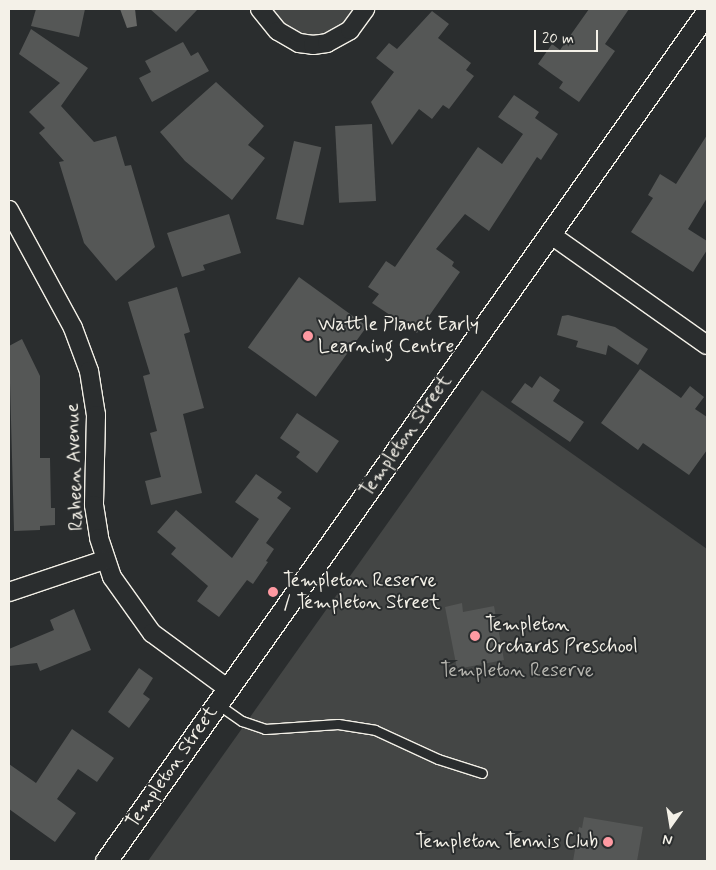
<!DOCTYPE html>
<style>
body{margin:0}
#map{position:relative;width:716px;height:870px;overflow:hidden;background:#2a2d2e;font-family:Mynerve,sans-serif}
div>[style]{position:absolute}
.green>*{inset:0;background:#444645}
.water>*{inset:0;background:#676866}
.building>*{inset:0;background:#555756;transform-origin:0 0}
.roads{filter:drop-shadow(1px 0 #f4f1e8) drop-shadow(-1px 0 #f4f1e8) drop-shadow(0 1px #f4f1e8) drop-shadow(0 -1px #f4f1e8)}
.service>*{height:9px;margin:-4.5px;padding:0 4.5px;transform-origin:4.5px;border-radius:4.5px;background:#2a2d2e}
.minor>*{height:18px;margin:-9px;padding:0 9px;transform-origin:9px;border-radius:9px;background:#2a2d2e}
.tertiary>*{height:21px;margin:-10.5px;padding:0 10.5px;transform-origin:10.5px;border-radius:10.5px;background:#2a2d2e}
.dots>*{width:14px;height:14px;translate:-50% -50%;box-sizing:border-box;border:2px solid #2a2d2e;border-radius:50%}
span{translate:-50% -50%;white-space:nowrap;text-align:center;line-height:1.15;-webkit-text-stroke:4px #2a2d2e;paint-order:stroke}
.poi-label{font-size:19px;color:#f4f1e8}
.left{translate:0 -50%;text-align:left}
.right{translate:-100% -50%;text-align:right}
.street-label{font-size:19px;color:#f4f1e8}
.park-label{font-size:19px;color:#b6b5af}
.frame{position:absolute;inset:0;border:10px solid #f4f1e8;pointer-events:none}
.north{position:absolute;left:646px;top:800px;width:50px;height:50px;-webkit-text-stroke:4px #2a2d2e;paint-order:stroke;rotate:193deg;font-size:14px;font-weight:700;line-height:20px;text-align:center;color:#f4f1e8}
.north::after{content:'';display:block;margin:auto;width:18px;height:22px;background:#f4f1e8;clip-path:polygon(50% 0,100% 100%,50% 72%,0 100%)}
.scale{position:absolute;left:534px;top:30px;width:64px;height:22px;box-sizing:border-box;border:2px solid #f4f1e8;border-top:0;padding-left:6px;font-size:15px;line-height:18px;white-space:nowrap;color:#f4f1e8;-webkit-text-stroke:4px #2a2d2e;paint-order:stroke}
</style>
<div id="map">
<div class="green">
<div style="clip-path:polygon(260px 9px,365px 9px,313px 45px)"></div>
<div style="clip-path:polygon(482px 390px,707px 549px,707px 861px,148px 861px)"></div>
</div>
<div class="water">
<div style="clip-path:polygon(120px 9px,135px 9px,137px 26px,127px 28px)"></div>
</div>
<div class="building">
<div style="clip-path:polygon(36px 9px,85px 9px,79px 37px,31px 26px)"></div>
<div style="clip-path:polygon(150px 9px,198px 9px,176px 32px)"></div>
<div style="clip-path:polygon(589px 9px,629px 9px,605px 44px,615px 51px,579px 102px,559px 88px,563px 82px,538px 64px,552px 44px,560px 50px)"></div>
<div style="clip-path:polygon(432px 11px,449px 24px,438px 38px,471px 63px,466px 70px,474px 76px,449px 109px,443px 105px,432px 119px,419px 109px,392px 145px,371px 102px,394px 72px,376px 58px,389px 43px,397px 49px)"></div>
<div style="clip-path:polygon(31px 29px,88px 68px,61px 106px,94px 142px,116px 136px,125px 166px,131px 165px,155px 247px,116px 281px,84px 243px,59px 162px,64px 161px,39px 133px,45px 128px,29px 112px,60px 83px,19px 54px)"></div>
<div style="clip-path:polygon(183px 42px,191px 56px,198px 52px,209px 71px,152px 102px,139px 78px,151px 72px,145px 61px)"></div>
<div style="clip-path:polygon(216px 82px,264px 126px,248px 145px,265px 158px,232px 200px,185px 161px,160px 132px)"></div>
<div style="clip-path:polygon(514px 95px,539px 112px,535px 118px,558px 134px,541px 160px,537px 157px,489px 231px,465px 214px,436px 249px,454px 262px,452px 266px,460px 272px,417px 333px,372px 303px,379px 294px,368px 287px,386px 261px,395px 267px,478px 147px,502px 164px,523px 134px,498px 117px)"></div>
<div style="left:372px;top:124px;width:77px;height:37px;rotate:87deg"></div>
<div style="clip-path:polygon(707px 135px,707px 198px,688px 229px,707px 241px,707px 250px,693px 272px,631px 232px,653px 198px,648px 195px,660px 174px,676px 184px)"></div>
<div style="left:294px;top:141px;width:28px;height:80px;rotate:13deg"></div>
<div style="clip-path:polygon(229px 214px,241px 253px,203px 265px,205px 270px,182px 277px,167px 233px)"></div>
<div style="left:299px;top:277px;width:84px;height:87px;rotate:36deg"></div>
<div style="clip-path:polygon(177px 287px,190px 332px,184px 334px,204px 408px,183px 414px,202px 493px,151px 505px,145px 481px,161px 477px,150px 433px,157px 431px,143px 376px,150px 374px,128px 302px)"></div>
<div style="clip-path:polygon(568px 315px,615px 327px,648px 349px,638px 365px,608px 345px,606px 355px,576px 347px,578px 341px,557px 335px,562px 316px)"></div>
<div style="clip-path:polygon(22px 339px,40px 376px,40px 458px,50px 458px,51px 508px,55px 508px,55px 525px,40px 526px,40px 530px,14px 531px,9px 346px)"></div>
<div style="clip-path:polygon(640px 369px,681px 398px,690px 386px,704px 397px,695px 409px,707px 417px,707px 450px,689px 475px,643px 443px,638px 450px,601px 423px)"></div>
<div style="clip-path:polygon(540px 376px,560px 390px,553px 401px,584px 422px,570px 442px,511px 402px,525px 383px,532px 388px)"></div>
<div style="clip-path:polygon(297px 413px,339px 441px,317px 473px,296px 457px,300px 452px,280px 438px)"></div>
<div style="clip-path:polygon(256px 474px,282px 492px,277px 498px,291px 508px,266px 543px,274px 549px,266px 561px,268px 562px,253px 584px,247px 580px,219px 617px,197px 601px,208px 586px,171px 554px,176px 548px,157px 532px,176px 510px,232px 558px,259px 519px,235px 502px)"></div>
<div style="clip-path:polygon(462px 603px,463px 612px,494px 606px,504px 660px,457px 669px,445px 607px)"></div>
<div style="clip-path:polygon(74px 609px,91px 650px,40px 671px,37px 663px,9px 666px,9px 649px,54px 630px,50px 620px)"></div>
<div style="clip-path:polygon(139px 668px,153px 678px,143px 694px,150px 699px,129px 728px,108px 712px)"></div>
<div style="clip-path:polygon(72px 729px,114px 758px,97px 782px,78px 769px,57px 799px,76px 813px,55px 842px,9px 809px,9px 764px,36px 783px)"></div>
<div style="clip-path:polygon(584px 817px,643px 827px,637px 861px,573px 861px,579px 827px,582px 828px)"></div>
</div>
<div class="roads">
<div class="service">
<div style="left:216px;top:703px;width:32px;rotate:35deg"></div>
<div style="left:242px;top:721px;width:24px;rotate:19deg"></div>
<div style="left:265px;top:729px;width:73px;rotate:-3.9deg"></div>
<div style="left:338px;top:724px;width:37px;rotate:9deg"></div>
<div style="left:375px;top:730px;width:69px;rotate:24.7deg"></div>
<div style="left:438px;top:759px;width:46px;rotate:17.7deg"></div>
</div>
<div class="minor">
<div style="left:260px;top:9px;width:28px;rotate:51deg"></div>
<div style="left:278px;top:31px;width:24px;rotate:30deg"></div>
<div style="left:299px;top:43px;width:14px;rotate:8deg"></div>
<div style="left:313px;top:45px;width:14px;rotate:-8deg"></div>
<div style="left:327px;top:43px;width:26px;rotate:-29deg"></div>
<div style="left:350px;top:30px;width:26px;rotate:-54deg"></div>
<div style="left:9px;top:210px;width:134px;rotate:61.5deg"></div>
<div style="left:73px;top:328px;width:46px;rotate:69.6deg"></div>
<div style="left:89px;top:371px;width:45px;rotate:81deg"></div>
<div style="left:96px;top:415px;width:90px;rotate:91.3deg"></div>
<div style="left:94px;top:505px;width:33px;rotate:81deg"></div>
<div style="left:99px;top:538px;width:41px;rotate:71.6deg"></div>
<div style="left:112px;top:577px;width:69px;rotate:54.5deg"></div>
<div style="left:152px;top:633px;width:93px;rotate:36.3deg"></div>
<div style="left:550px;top:234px;width:192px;rotate:35.3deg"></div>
<div style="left:9px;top:592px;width:100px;rotate:-18.6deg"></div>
</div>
<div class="tertiary">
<div style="left:106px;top:861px;width:1040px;rotate:-54.71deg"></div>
</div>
</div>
<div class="dots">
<div style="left:308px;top:336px;background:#ff9aa2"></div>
<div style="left:273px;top:592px;background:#ff9aa2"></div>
<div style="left:475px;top:636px;background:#ff9aa2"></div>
<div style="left:608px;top:842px;background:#ff9aa2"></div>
</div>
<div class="poi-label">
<span class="left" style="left:318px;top:336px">Wattle Planet Early<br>Learning Centre</span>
<span class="left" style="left:283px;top:592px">Templeton Reserve<br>/ Templeton Street</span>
<span class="left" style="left:485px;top:636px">Templeton<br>Orchards Preschool</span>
<span class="right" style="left:598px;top:842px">Templeton Tennis Club</span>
</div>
<div class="street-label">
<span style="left:406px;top:436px;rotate:-55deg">Templeton Street</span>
<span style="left:75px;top:467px;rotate:-92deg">Raheen Avenue</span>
<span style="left:172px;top:767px;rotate:-55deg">Templeton Street</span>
</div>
<div class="park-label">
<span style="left:517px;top:671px">Templeton Reserve</span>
</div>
<div class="frame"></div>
<div class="north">N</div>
<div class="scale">20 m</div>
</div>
